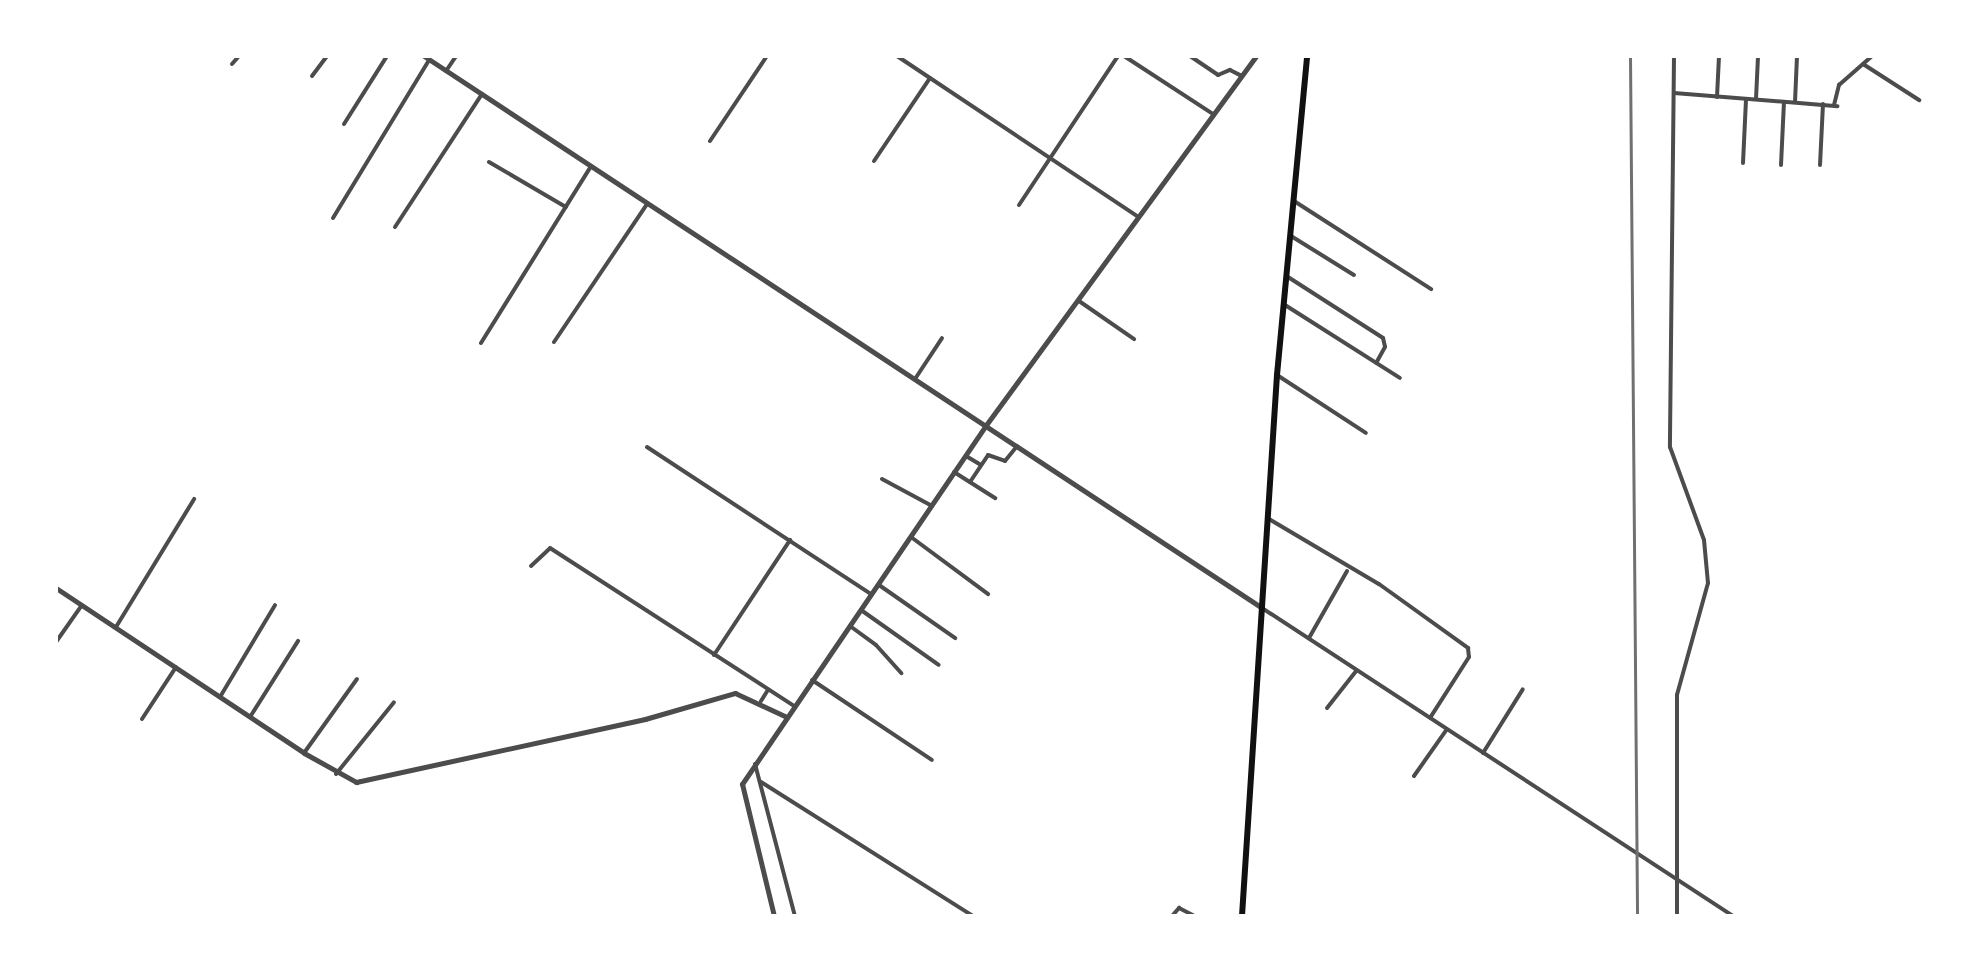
<!DOCTYPE html>
<style>
body{margin:0}
#map{position:relative;width:1980px;height:972px;overflow:hidden;background:#fff;font-family:"DejaVu Sans",sans-serif}
div>[style]{position:absolute}
.minor>*{height:4px;margin:-2px;padding:0 2px;transform-origin:2px;border-radius:2px;background:#4c4c4c}
.tertiary>*{height:5px;margin:-2.5px;padding:0 2.5px;transform-origin:2.5px;border-radius:2.5px;background:#4c4c4c}
.trunk>*{height:6px;margin:-3px;padding:0 3px;transform-origin:3px;border-radius:3px;background:#111}
.rail>*{height:3px;margin:-1.5px;padding:0 1.5px;transform-origin:1.5px;border-radius:1.5px;background:#707070}
span{translate:-50% -50%;white-space:nowrap;text-align:center;line-height:1.15;-webkit-text-stroke:8px #fff;paint-order:stroke}
.frame{position:absolute;inset:0;border:58px solid #fff;pointer-events:none}
</style>
<div id="map">
<div class="minor">
<div style="left:897px;top:56px;width:290px;rotate:33.7deg"></div>
<div style="left:1124px;top:56px;width:106px;rotate:33.1deg"></div>
<div style="left:1190px;top:56px;width:34px;rotate:34deg"></div>
<div style="left:1218px;top:75px;width:13px;rotate:-23deg"></div>
<div style="left:1230px;top:70px;width:13px;rotate:27deg"></div>
<div style="left:1674px;top:56px;width:391px;rotate:90.6deg"></div>
<div style="left:1670px;top:447px;width:99px;rotate:69.9deg"></div>
<div style="left:1704px;top:540px;width:43px;rotate:84.7deg"></div>
<div style="left:1708px;top:583px;width:116px;rotate:105.5deg"></div>
<div style="left:1677px;top:695px;width:221px;rotate:90deg"></div>
<div style="left:1923px;top:56px;width:1px;rotate:45deg"></div>
<div style="left:232px;top:64px;width:11px;rotate:-49deg"></div>
<div style="left:1863px;top:64px;width:67px;rotate:32.7deg"></div>
<div style="left:446px;top:71px;width:18px;rotate:-56deg"></div>
<div style="left:312px;top:76px;width:25px;rotate:-53deg"></div>
<div style="left:1674px;top:93px;width:164px;rotate:4.6deg"></div>
<div style="left:1717px;top:97px;width:41px;rotate:-87.2deg"></div>
<div style="left:1756px;top:99px;width:43px;rotate:-87.3deg"></div>
<div style="left:1795px;top:102px;width:46px;rotate:-87.5deg"></div>
<div style="left:1834px;top:105px;width:21px;rotate:-76deg"></div>
<div style="left:1839px;top:85px;width:44px;rotate:-41.3deg"></div>
<div style="left:344px;top:124px;width:80px;rotate:-57.7deg"></div>
<div style="left:710px;top:141px;width:102px;rotate:-56.2deg"></div>
<div style="left:874px;top:161px;width:100px;rotate:-56deg"></div>
<div style="left:489px;top:162px;width:89px;rotate:30.3deg"></div>
<div style="left:1743px;top:163px;width:64px;rotate:-87.3deg"></div>
<div style="left:1781px;top:165px;width:63px;rotate:-87.3deg"></div>
<div style="left:1820px;top:165px;width:61px;rotate:-87.2deg"></div>
<div style="left:1294px;top:201px;width:163px;rotate:32.7deg"></div>
<div style="left:1019px;top:205px;width:179px;rotate:-56.4deg"></div>
<div style="left:333px;top:218px;width:185px;rotate:-58.7deg"></div>
<div style="left:395px;top:227px;width:159px;rotate:-56.8deg"></div>
<div style="left:1291px;top:236px;width:74px;rotate:31.8deg"></div>
<div style="left:1288px;top:277px;width:113px;rotate:32.7deg"></div>
<div style="left:1383px;top:338px;width:9px;rotate:77deg"></div>
<div style="left:1385px;top:347px;width:18px;rotate:119deg"></div>
<div style="left:1079px;top:301px;width:67px;rotate:34.6deg"></div>
<div style="left:1285px;top:305px;width:136px;rotate:32.4deg"></div>
<div style="left:554px;top:342px;width:166px;rotate:-56deg"></div>
<div style="left:481px;top:343px;width:208px;rotate:-58.1deg"></div>
<div style="left:1277px;top:375px;width:106px;rotate:33.1deg"></div>
<div style="left:915px;top:379px;width:49px;rotate:-56.6deg"></div>
<div style="left:647px;top:447px;width:269px;rotate:33.3deg"></div>
<div style="left:966px;top:456px;width:17px;rotate:31deg"></div>
<div style="left:954px;top:472px;width:49px;rotate:32.4deg"></div>
<div style="left:882px;top:479px;width:57px;rotate:28.4deg"></div>
<div style="left:970px;top:482px;width:32px;rotate:-56deg"></div>
<div style="left:988px;top:455px;width:18px;rotate:19deg"></div>
<div style="left:1005px;top:461px;width:19px;rotate:-51deg"></div>
<div style="left:1269px;top:519px;width:128px;rotate:30.6deg"></div>
<div style="left:1379px;top:584px;width:110px;rotate:35.7deg"></div>
<div style="left:1468px;top:648px;width:9px;rotate:84deg"></div>
<div style="left:1469px;top:657px;width:72px;rotate:122.6deg"></div>
<div style="left:911px;top:537px;width:96px;rotate:36.5deg"></div>
<div style="left:531px;top:566px;width:26px;rotate:-43deg"></div>
<div style="left:550px;top:548px;width:291px;rotate:32.9deg"></div>
<div style="left:879px;top:585px;width:93px;rotate:34.9deg"></div>
<div style="left:1262px;top:608px;width:563px;rotate:33.18deg"></div>
<div style="left:861px;top:610px;width:95px;rotate:35.2deg"></div>
<div style="left:850px;top:626px;width:32px;rotate:36deg"></div>
<div style="left:876px;top:645px;width:38px;rotate:48deg"></div>
<div style="left:116px;top:627px;width:150px;rotate:-58.6deg"></div>
<div style="left:1309px;top:638px;width:77px;rotate:-60.4deg"></div>
<div style="left:56px;top:642px;width:45px;rotate:-54.9deg"></div>
<div style="left:714px;top:655px;width:138px;rotate:-56.5deg"></div>
<div style="left:812px;top:680px;width:144px;rotate:33.7deg"></div>
<div style="left:220px;top:697px;width:107px;rotate:-59.1deg"></div>
<div style="left:761px;top:701px;width:13px;rotate:-58deg"></div>
<div style="left:1327px;top:708px;width:48px;rotate:-51.7deg"></div>
<div style="left:250px;top:717px;width:90px;rotate:-57.7deg"></div>
<div style="left:142px;top:719px;width:62px;rotate:-56.8deg"></div>
<div style="left:304px;top:753px;width:91px;rotate:-54.4deg"></div>
<div style="left:1483px;top:753px;width:75px;rotate:-58deg"></div>
<div style="left:755px;top:764px;width:157px;rotate:75.3deg"></div>
<div style="left:336px;top:774px;width:92px;rotate:-51.1deg"></div>
<div style="left:1414px;top:776px;width:57px;rotate:-54.9deg"></div>
<div style="left:761px;top:782px;width:251px;rotate:32.3deg"></div>
<div style="left:1172px;top:916px;width:11px;rotate:-49deg"></div>
<div style="left:1179px;top:908px;width:18px;rotate:27deg"></div>
</div>
<div class="tertiary">
<div style="left:424px;top:56px;width:1003px;rotate:33.37deg"></div>
<div style="left:56px;top:588px;width:298px;rotate:33.6deg"></div>
<div style="left:304px;top:753px;width:60px;rotate:29.1deg"></div>
<div style="left:356px;top:782px;width:296px;rotate:-12.3deg"></div>
<div style="left:645px;top:719px;width:94px;rotate:-16.1deg"></div>
<div style="left:735px;top:693px;width:57px;rotate:24.8deg"></div>
<div style="left:774px;top:916px;width:136px;rotate:-103.6deg"></div>
<div style="left:742px;top:784px;width:434px;rotate:-55.8deg"></div>
<div style="left:986px;top:425px;width:457px;rotate:-53.8deg"></div>
</div>
<div class="trunk">
<div style="left:1242px;top:916px;width:542px;rotate:-86.3deg"></div>
<div style="left:1277px;top:375px;width:320px;rotate:-84.6deg"></div>
</div>
<div class="rail">
<div style="left:1630px;top:56px;width:860px;rotate:89.53deg"></div>
</div>
<div class="frame"></div>
</div>
